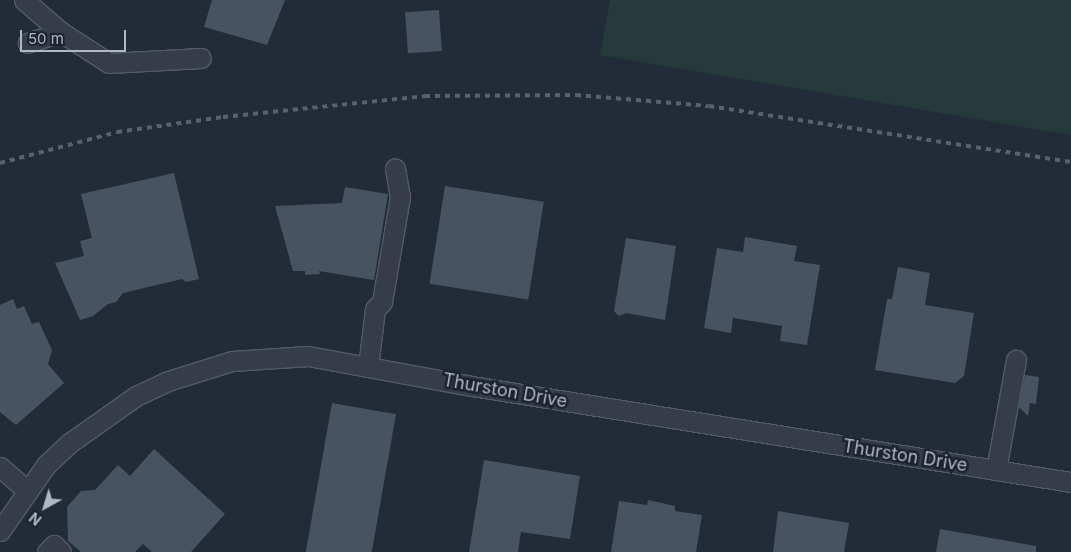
<!DOCTYPE html>
<style>
body{margin:0}
#map{position:relative;width:1071px;height:552px;overflow:hidden;background:#222c38;font-family:Inter,sans-serif}
div>[style]{position:absolute}
.green>*{inset:0;background:#273a3b}
.building>*{inset:0;background:#485361;transform-origin:0 0}
.roads{filter:drop-shadow(1px 0 #535b66) drop-shadow(-1px 0 #535b66) drop-shadow(0 1px #535b66) drop-shadow(0 -1px #535b66)}
.minor>*{height:19px;margin:-9.5px;padding:0 9.5px;transform-origin:9.5px;border-radius:9.5px;background:#363d48}
.rail>*{height:4px;margin-top:-2px;transform-origin:0;background:repeating-linear-gradient(90deg,#58626f 0 5px,transparent 0 10px)}
span{translate:-50% -50%;white-space:nowrap;text-align:center;line-height:1.15;-webkit-text-stroke:5px #1b222d;paint-order:stroke}
.street-label{font-size:18px;color:#b0b8c4}
.north{position:absolute;left:20px;top:482px;width:50px;height:50px;-webkit-text-stroke:4px #1b222d;paint-order:stroke;rotate:219deg;font-size:14px;font-weight:700;line-height:20px;text-align:center;color:#b0b8c4}
.north::after{content:'';display:block;margin:auto;width:18px;height:22px;background:#b0b8c4;clip-path:polygon(50% 0,100% 100%,50% 72%,0 100%)}
.scale{position:absolute;left:20px;top:30px;width:106px;height:22px;box-sizing:border-box;border:2px solid #b0b8c4;border-top:0;padding-left:6px;font-size:15px;line-height:18px;white-space:nowrap;color:#b0b8c4;-webkit-text-stroke:4px #1b222d;paint-order:stroke}
</style>
<div id="map">
<div class="green">
<div style="clip-path:polygon(610px 0,1071px 0,1071px 135px,600px 55px)"></div>
</div>
<div class="building">
<div style="clip-path:polygon(212px 0,285px 0,267px 45px,204px 27px)"></div>
<div style="left:439px;top:10px;width:41px;height:34px;rotate:86deg"></div>
<div style="clip-path:polygon(174px 173px,199px 279px,186px 282px,182px 279px,123px 293px,116px 302px,108px 304px,93px 316px,80px 320px,55px 263px,84px 256px,80px 241px,92px 238px,81px 194px)"></div>
<div style="left:445px;top:186px;width:100px;height:99px;rotate:9deg"></div>
<div style="clip-path:polygon(345px 187px,388px 194px,374px 280px,319px 271px,320px 274px,305px 275px,305px 271px,293px 271px,275px 206px,342px 203px)"></div>
<div style="clip-path:polygon(745px 237px,797px 246px,794px 261px,820px 265px,807px 345px,780px 341px,782px 326px,733px 318px,731px 333px,704px 328px,717px 248px,743px 252px)"></div>
<div style="clip-path:polygon(626px 238px,676px 246px,665px 320px,626px 313px,619px 316px,614px 311px)"></div>
<div style="clip-path:polygon(898px 267px,930px 273px,925px 305px,974px 313px,964px 376px,955px 383px,875px 370px,887px 299px,892px 299px)"></div>
<div style="clip-path:polygon(13px 299px,17px 309px,24px 306px,32px 324px,39px 322px,52px 350px,48px 364px,64px 383px,16px 425px,0 412px,0 305px)"></div>
<div style="clip-path:polygon(1025px 375px,1039px 377px,1036px 404px,1030px 403px,1028px 416px,1019px 407px)"></div>
<div style="left:332px;top:403px;width:65px;height:151px;rotate:10deg"></div>
<div style="clip-path:polygon(154px 449px,225px 514px,191px 552px,152px 552px,143px 544px,135px 552px,81px 552px,68px 541px,67px 507px,81px 491px,95px 490px,118px 465px,130px 476px)"></div>
<div style="clip-path:polygon(484px 460px,580px 476px,570px 539px,521px 532px,518px 552px,469px 552px)"></div>
<div style="clip-path:polygon(648px 500px,675px 506px,675px 511px,702px 515px,696px 552px,611px 552px,619px 501px,647px 505px)"></div>
<div style="clip-path:polygon(778px 511px,849px 523px,844px 552px,773px 552px)"></div>
<div style="clip-path:polygon(940px 529px,1036px 546px,1036px 552px,936px 552px)"></div>
</div>
<div class="roads">
<div class="minor">
<div style="left:24px;top:0;width:49px;rotate:40.9deg"></div>
<div style="left:61px;top:32px;width:35px;rotate:162deg"></div>
<div style="left:61px;top:32px;width:57px;rotate:32.9deg"></div>
<div style="left:109px;top:63px;width:92px;rotate:-3.1deg"></div>
<div style="left:368px;top:367px;width:58px;rotate:-83.1deg"></div>
<div style="left:375px;top:309px;width:10px;rotate:-45deg"></div>
<div style="left:382px;top:302px;width:107px;rotate:-80.3deg"></div>
<div style="left:400px;top:197px;width:29px;rotate:-100deg"></div>
<div style="left:0;top:467px;width:37px;rotate:41deg"></div>
<div style="left:996px;top:470px;width:112px;rotate:-79.7deg"></div>
<div style="left:0;top:531px;width:80px;rotate:-55.1deg"></div>
<div style="left:46px;top:465px;width:34px;rotate:-43deg"></div>
<div style="left:71px;top:442px;width:80px;rotate:-35.3deg"></div>
<div style="left:136px;top:396px;width:35px;rotate:-25deg"></div>
<div style="left:168px;top:381px;width:67px;rotate:-17.4deg"></div>
<div style="left:232px;top:361px;width:76px;rotate:-3.8deg"></div>
<div style="left:308px;top:356px;width:167px;rotate:10.4deg"></div>
<div style="left:472px;top:386px;width:607px;rotate:9.11deg"></div>
<div style="left:47px;top:552px;width:10px;rotate:-45deg"></div>
<div style="left:54px;top:545px;width:10px;rotate:45deg"></div>
</div>
</div>
<div class="rail">
<div style="left:0;top:163px;width:121px;rotate:-14.8deg"></div>
<div style="left:117px;top:132px;width:107px;rotate:-8.1deg"></div>
<div style="left:223px;top:117px;width:203px;rotate:-5.9deg"></div>
<div style="left:425px;top:96px;width:151px;rotate:-0.4deg"></div>
<div style="left:576px;top:95px;width:133px;rotate:4.7deg"></div>
<div style="left:709px;top:106px;width:366px;rotate:8.8deg"></div>
</div>
<div class="street-label">
<span style="left:505px;top:391px;rotate:10deg">Thurston Drive</span>
<span style="left:905px;top:456px;rotate:9deg">Thurston Drive</span>
</div>
<div class="north">N</div>
<div class="scale">50 m</div>
</div>
